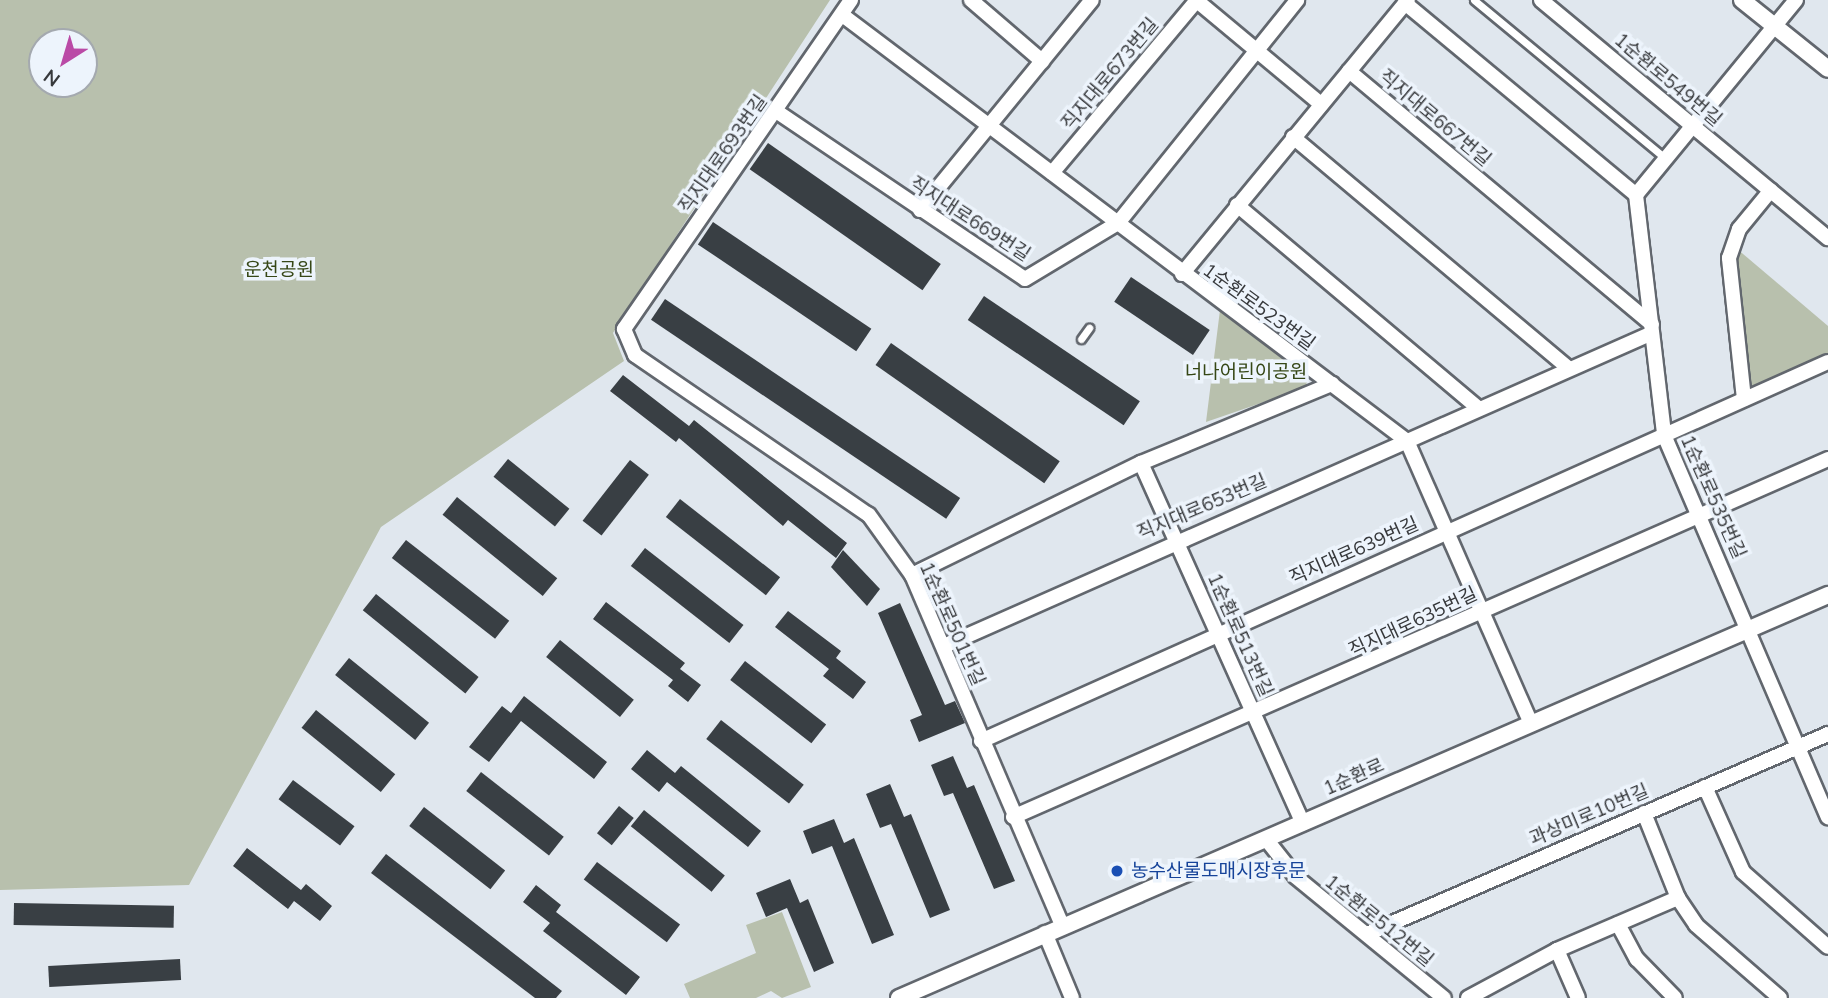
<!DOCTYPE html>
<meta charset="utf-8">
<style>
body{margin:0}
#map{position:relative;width:1828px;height:998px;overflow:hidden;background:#e0e7ee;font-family:Mulish,"Noto Sans KR",sans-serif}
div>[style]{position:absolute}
.green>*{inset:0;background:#b8c0ad}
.building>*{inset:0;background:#393f44;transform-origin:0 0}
.roads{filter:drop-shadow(2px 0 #62676e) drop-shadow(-2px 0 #62676e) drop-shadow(0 2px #62676e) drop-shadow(0 -2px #62676e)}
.service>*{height:7px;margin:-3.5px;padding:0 3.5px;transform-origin:3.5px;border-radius:3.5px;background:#fff}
.minor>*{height:14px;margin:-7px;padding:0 7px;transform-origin:7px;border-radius:7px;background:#fff}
.tertiary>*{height:16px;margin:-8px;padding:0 8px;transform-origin:8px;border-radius:8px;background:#fff}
.dots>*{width:19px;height:19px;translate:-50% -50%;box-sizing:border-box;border:4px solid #edf4fc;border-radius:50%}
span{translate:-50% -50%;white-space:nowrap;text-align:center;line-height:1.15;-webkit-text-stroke:7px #edf4fc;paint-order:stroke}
.street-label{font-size:19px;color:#37393c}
.park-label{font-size:19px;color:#364716}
.transit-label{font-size:19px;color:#164399}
.left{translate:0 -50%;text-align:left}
.north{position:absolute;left:28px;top:28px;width:70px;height:70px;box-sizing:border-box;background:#edf4fc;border:2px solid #a4a9af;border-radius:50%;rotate:217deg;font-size:19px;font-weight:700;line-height:28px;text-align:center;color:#37393c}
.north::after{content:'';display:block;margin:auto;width:24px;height:32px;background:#ba4aa6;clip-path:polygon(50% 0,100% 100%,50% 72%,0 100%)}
</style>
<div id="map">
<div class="green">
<div style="clip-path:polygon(evenodd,0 0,830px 0,613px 333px,624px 361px,381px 527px,189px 885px,0 890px,0 0,42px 42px,84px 42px,84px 84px,42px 84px,42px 42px)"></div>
<div style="clip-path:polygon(1736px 248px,1828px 326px,1828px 357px,1751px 392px)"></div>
<div style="clip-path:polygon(1220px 310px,1309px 376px,1305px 388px,1206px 422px)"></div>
<div style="clip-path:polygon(782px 912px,811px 987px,782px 998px,771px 991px,756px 998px,690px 998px,684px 984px,756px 953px,746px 925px)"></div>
</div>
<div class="building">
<div style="left:768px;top:143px;width:211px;height:32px;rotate:35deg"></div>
<div style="left:713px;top:222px;width:191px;height:27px;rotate:34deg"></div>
<div style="left:1131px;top:277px;width:95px;height:30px;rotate:34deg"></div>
<div style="left:984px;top:296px;width:188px;height:29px;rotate:34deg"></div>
<div style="left:665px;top:299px;width:356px;height:25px;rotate:34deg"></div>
<div style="left:891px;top:343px;width:206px;height:27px;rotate:35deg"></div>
<div style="clip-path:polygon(623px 375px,689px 426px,694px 420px,847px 543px,836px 558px,788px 520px,783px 526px,679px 438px,676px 442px,610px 391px)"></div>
<div style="left:508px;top:459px;width:79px;height:23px;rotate:39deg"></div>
<div style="left:630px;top:460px;width:24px;height:77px;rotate:38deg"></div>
<div style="left:457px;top:497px;width:129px;height:23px;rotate:39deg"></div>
<div style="left:680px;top:499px;width:127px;height:23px;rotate:38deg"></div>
<div style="left:406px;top:540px;width:131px;height:23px;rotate:38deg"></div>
<div style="left:645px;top:548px;width:125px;height:23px;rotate:38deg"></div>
<div style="clip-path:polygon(843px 550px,880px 589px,867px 606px,831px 567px)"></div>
<div style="left:376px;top:594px;width:132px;height:21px;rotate:39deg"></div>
<div style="clip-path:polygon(606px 602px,685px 663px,680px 669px,701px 685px,688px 702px,668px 686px,673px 680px,593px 619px)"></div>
<div style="clip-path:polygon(900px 603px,945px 705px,955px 701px,965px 723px,919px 742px,910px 720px,922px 715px,878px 613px)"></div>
<div style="clip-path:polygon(788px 611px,841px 651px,836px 658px,866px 682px,853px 699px,823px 676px,829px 669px,775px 627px)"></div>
<div style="left:560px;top:640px;width:95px;height:22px;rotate:39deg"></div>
<div style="left:349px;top:658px;width:103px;height:22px;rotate:39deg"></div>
<div style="left:745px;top:661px;width:103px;height:24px;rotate:38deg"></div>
<div style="clip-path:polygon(524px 696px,607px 762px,594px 779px,521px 721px,489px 762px,469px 747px,502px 706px,511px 713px)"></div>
<div style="left:316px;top:710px;width:102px;height:23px;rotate:39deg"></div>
<div style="left:721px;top:720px;width:105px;height:24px;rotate:38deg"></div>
<div style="clip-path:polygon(647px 750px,675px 773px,681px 766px,761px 831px,748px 847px,667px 782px,659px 792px,631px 769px)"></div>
<div style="clip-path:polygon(953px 756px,967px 788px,974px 785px,1015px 881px,994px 889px,953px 793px,944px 796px,931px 765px)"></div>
<div style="left:481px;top:772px;width:105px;height:24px;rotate:38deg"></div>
<div style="left:293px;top:780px;width:77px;height:24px;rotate:37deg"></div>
<div style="clip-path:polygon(890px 784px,904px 817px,911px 814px,950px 910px,930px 918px,891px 824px,880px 828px,866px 794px)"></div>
<div style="left:619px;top:806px;width:19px;height:35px;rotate:39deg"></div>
<div style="left:424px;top:807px;width:103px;height:24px;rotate:38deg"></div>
<div style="left:644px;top:810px;width:104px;height:21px;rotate:39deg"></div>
<div style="clip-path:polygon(834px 819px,844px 843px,854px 838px,894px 935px,872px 944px,832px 846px,812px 854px,803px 831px)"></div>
<div style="clip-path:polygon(247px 848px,301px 890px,306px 884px,332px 906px,320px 921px,294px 901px,288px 909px,233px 866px)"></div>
<div style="clip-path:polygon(386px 854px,562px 991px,556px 998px,535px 998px,371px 873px)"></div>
<div style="left:597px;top:862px;width:104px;height:22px;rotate:37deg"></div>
<div style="clip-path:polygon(790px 879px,800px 903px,808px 899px,834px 963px,814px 972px,787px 908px,766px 917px,756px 893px)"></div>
<div style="clip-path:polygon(536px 885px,561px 905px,556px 912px,640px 977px,626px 995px,543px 931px,550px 923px,523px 902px)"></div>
<div style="left:14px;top:903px;width:160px;height:22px;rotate:1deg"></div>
<div style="left:180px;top:959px;width:21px;height:132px;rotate:87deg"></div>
</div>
<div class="roads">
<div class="service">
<div style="left:1474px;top:0;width:249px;rotate:39.6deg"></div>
<div style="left:1081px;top:339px;width:14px;rotate:-54deg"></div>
</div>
<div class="minor">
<div style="left:851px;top:0;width:400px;rotate:124.6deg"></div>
<div style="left:624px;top:329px;width:28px;rotate:67deg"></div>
<div style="left:635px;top:355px;width:283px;rotate:34.4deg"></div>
<div style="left:869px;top:515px;width:74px;rotate:54.4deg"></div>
<div style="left:912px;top:575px;width:381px;rotate:66.8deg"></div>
<div style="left:971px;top:0;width:94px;rotate:40.7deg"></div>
<div style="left:1196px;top:0;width:163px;rotate:39.8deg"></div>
<div style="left:1541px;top:0;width:373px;rotate:39.7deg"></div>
<div style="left:1796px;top:0;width:252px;rotate:129.4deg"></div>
<div style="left:1636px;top:195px;width:242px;rotate:83.3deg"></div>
<div style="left:1664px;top:435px;width:416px;rotate:66.8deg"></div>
<div style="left:1405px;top:3px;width:300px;rotate:39.7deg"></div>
<div style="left:845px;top:17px;width:704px;rotate:37.03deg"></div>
<div style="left:1407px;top:441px;width:306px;rotate:66.3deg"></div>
<div style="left:1349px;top:71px;width:395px;rotate:39.9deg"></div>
<div style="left:776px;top:111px;width:300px;rotate:34deg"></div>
<div style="left:1025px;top:279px;width:109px;rotate:-31.1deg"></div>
<div style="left:1118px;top:223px;width:286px;rotate:-51.2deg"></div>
<div style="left:1293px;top:137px;width:359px;rotate:40deg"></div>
<div style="left:1052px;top:173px;width:226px;rotate:-50deg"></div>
<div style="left:1237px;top:205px;width:315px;rotate:40.1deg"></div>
<div style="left:920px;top:210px;width:271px;rotate:-50.7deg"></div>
<div style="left:1182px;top:274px;width:355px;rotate:-50.5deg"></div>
<div style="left:1744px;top:399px;width:142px;rotate:-96.1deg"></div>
<div style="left:1729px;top:258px;width:31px;rotate:-71deg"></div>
<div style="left:1739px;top:229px;width:50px;rotate:-50.6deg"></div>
<div style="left:1141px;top:463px;width:395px;rotate:65.8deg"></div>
<div style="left:912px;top:575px;width:255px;rotate:-26.1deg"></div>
<div style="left:1141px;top:463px;width:207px;rotate:-22.5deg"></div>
<div style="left:944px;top:646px;width:774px;rotate:-23.85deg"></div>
<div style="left:981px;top:741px;width:928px;rotate:-24.11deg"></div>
<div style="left:1705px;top:787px;width:93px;rotate:65.9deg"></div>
<div style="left:1743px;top:872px;width:113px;rotate:41.4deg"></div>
<div style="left:1644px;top:813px;width:92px;rotate:68.2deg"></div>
<div style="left:1678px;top:898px;width:32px;rotate:56deg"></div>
<div style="left:1696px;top:925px;width:111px;rotate:41deg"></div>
<div style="left:1013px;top:817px;width:890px;rotate:-23.71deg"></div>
<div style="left:1266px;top:839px;width:48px;rotate:51.7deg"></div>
<div style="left:1296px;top:877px;width:191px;rotate:39.3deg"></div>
<div style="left:1618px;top:924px;width:40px;rotate:62deg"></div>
<div style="left:1637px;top:959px;width:54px;rotate:45.7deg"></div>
<div style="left:1045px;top:933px;width:70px;rotate:67.4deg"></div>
<div style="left:1367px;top:934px;width:503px;rotate:-23.45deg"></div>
<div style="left:1557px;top:950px;width:52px;rotate:66.4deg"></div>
<div style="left:1468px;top:998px;width:101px;rotate:-28.3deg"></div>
<div style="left:1557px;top:950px;width:132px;rotate:-23.3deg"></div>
</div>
<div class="tertiary">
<div style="left:1742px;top:0;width:110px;rotate:38.7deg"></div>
<div style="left:899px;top:998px;width:1013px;rotate:-23.45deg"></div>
</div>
</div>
<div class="dots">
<div style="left:1117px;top:871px;background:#1a4fb4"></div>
</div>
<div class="street-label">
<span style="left:1110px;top:74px;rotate:-50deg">직지대로673번길</span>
<span style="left:1668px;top:80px;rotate:40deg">1순환로549번길</span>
<span style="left:1435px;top:118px;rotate:40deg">직지대로667번길</span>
<span style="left:723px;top:154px;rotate:-55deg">직지대로693번길</span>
<span style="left:970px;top:219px;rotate:33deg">직지대로669번길</span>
<span style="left:1259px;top:307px;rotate:36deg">1순환로523번길</span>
<span style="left:1713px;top:497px;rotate:66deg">1순환로535번길</span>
<span style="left:1202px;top:507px;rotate:-23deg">직지대로653번길</span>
<span style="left:1354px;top:551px;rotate:-24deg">직지대로639번길</span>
<span style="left:1413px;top:622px;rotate:-25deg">직지대로635번길</span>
<span style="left:952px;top:624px;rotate:66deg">1순환로501번길</span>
<span style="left:1240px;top:635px;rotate:66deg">1순환로513번길</span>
<span style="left:1354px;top:777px;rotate:-24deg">1순환로</span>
<span style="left:1589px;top:815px;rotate:-23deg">과상미로10번길</span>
<span style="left:1379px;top:921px;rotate:39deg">1순환로512번길</span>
</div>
<div class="park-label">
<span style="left:279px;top:270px">운천공원</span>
<span style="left:1246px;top:372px">너나어린이공원</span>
</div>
<div class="transit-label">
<span class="left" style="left:1131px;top:871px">농수산물도매시장후문</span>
</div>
<div class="north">N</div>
</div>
